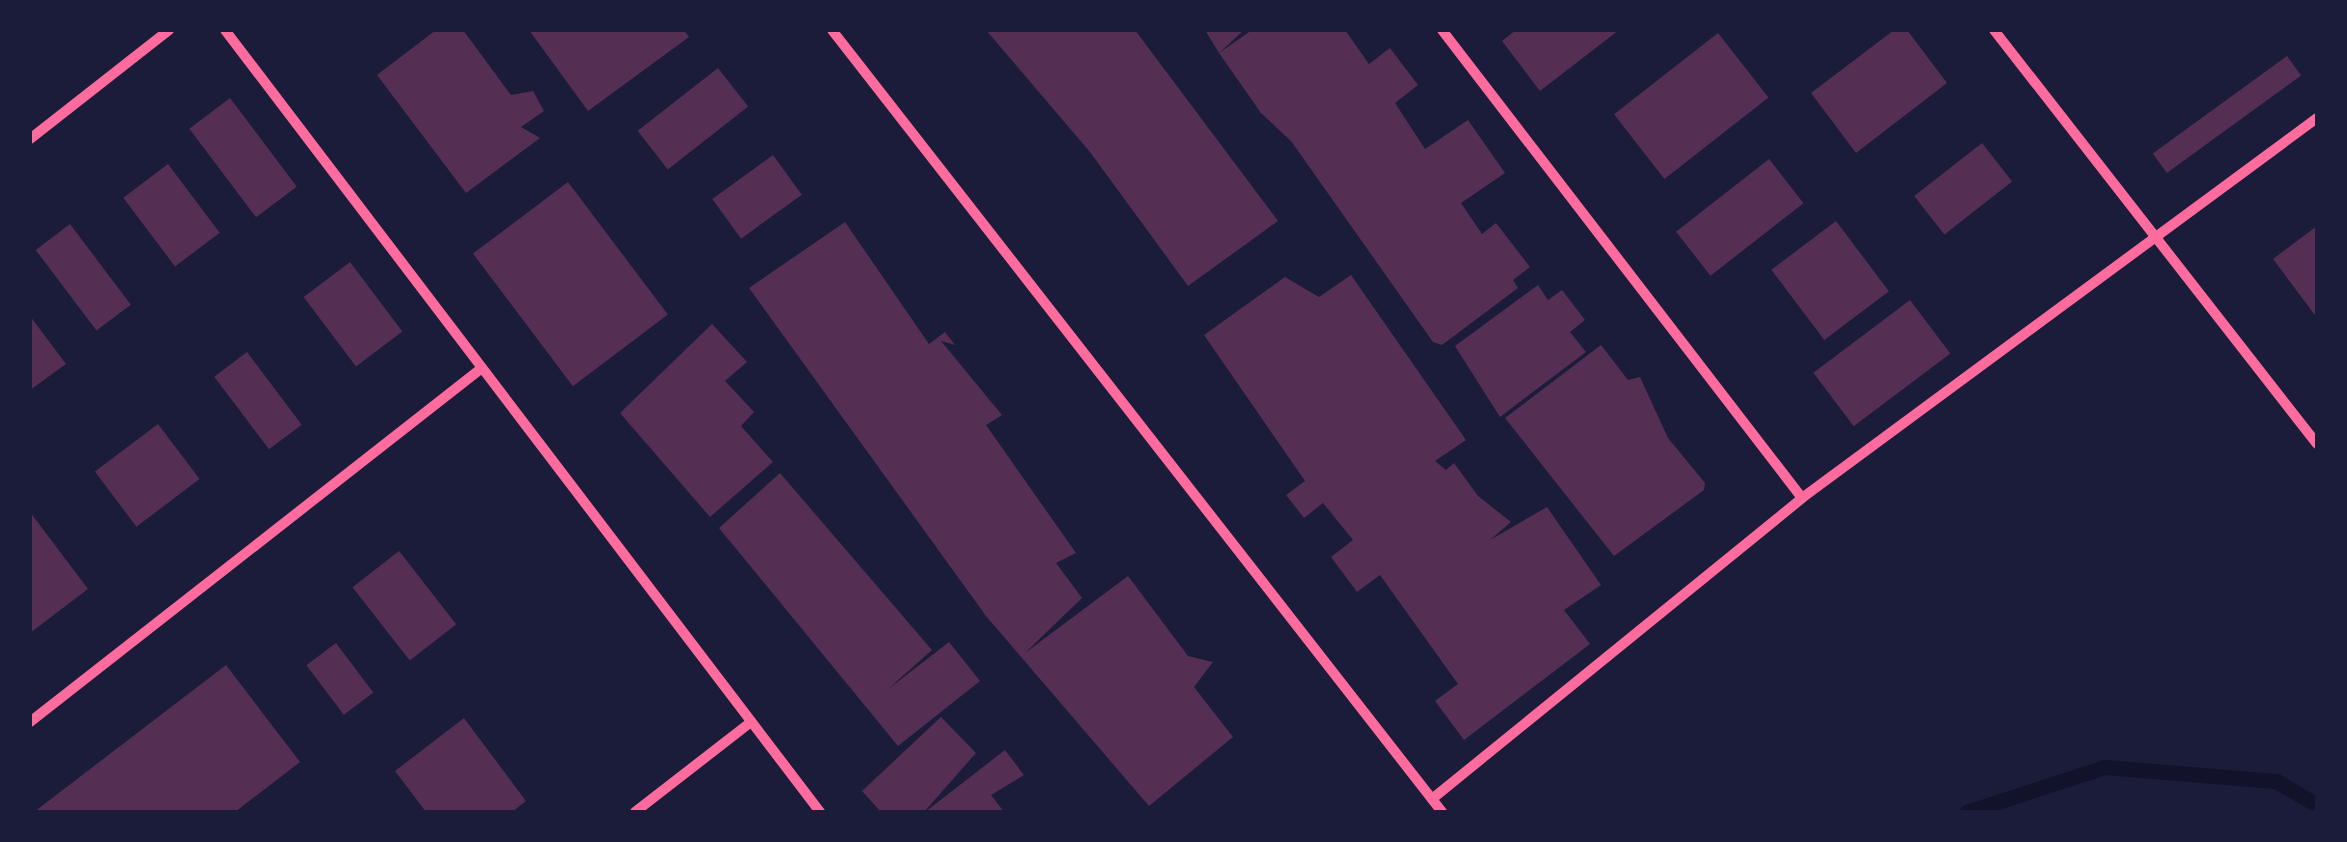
<!DOCTYPE html>
<style>
body{margin:0}
#map{position:relative;width:2347px;height:842px;overflow:hidden;background:#1b1b3a;font-family:"Fira Sans Condensed",sans-serif}
div>[style]{position:absolute}
.stream>*{height:15px;margin:-7.5px;padding:0 7.5px;transform-origin:7.5px;border-radius:7.5px;background:#12122b}
.building>*{inset:0;background:#542f53;transform-origin:0 0}
.minor>*{height:10px;margin:-5px;padding:0 5px;transform-origin:5px;border-radius:5px;background:#ff6b9d}
span{translate:-50% -50%;white-space:nowrap;text-align:center;line-height:1.15;-webkit-text-stroke:10px #1b1b3a;paint-order:stroke}
.frame{position:absolute;inset:0;border:32px solid #1b1b3a;pointer-events:none}
</style>
<div id="map">
<div class="stream">
<div style="left:1967px;top:812px;width:145px;rotate:-18.1deg"></div>
<div style="left:2105px;top:767px;width:172px;rotate:4.7deg"></div>
<div style="left:2276px;top:781px;width:48px;rotate:30.3deg"></div>
</div>
<div class="building">
<div style="clip-path:polygon(436px 30px,463px 30px,511px 95px,533px 91px,544px 111px,521px 127px,540px 138px,466px 193px,377px 75px)"></div>
<div style="clip-path:polygon(529px 30px,684px 30px,689px 37px,588px 111px)"></div>
<div style="clip-path:polygon(986px 30px,1135px 30px,1278px 221px,1188px 286px,1090px 152px)"></div>
<div style="clip-path:polygon(1205px 30px,1244px 30px,1219px 53px)"></div>
<div style="clip-path:polygon(1252px 30px,1345px 30px,1369px 64px,1390px 48px,1418px 85px,1395px 103px,1425px 149px,1468px 120px,1505px 173px,1461px 203px,1482px 234px,1496px 223px,1530px 267px,1513px 280px,1518px 288px,1442px 345px,1433px 342px,1291px 141px,1261px 113px,1219px 53px)"></div>
<div style="clip-path:polygon(1516px 30px,1619px 30px,1540px 91px,1502px 41px)"></div>
<div style="clip-path:polygon(1894px 30px,1907px 30px,1947px 83px,1856px 153px,1811px 93px)"></div>
<div style="left:1718px;top:33px;width:82px;height:132px;rotate:52deg"></div>
<div style="left:2287px;top:56px;width:24px;height:166px;rotate:54deg"></div>
<div style="left:718px;top:68px;width:49px;height:102px;rotate:52deg"></div>
<div style="left:230px;top:98px;width:111px;height:51px;rotate:53deg"></div>
<div style="left:1982px;top:143px;width:49px;height:86px;rotate:52deg"></div>
<div style="left:773px;top:155px;width:49px;height:75px;rotate:54deg"></div>
<div style="left:1769px;top:159px;width:56px;height:118px;rotate:52deg"></div>
<div style="left:168px;top:164px;width:86px;height:56px;rotate:53deg"></div>
<div style="left:568px;top:182px;width:166px;height:119px;rotate:53deg"></div>
<div style="left:1836px;top:221px;width:88px;height:81px;rotate:53deg"></div>
<div style="clip-path:polygon(845px 222px,929px 344px,945px 332px,955px 345px,941px 341px,1002px 415px,986px 425px,1076px 553px,1056px 563px,1082px 598px,1025px 653px,1128px 576px,1188px 656px,1213px 662px,1194px 687px,1233px 737px,1149px 806px,986px 616px,749px 288px)"></div>
<div style="left:70px;top:224px;width:101px;height:43px;rotate:53deg"></div>
<div style="clip-path:polygon(2317px 226px,2317px 318px,2273px 259px)"></div>
<div style="left:350px;top:262px;width:87px;height:58px;rotate:53deg"></div>
<div style="clip-path:polygon(1351px 275px,1466px 440px,1435px 461px,1446px 470px,1454px 463px,1478px 496px,1511px 522px,1490px 540px,1547px 507px,1601px 585px,1564px 610px,1590px 644px,1464px 740px,1435px 701px,1458px 684px,1380px 575px,1357px 592px,1331px 557px,1353px 540px,1323px 503px,1304px 518px,1286px 495px,1305px 481px,1204px 335px,1285px 277px,1319px 297px)"></div>
<div style="clip-path:polygon(1538px 285px,1548px 300px,1562px 290px,1585px 320px,1570px 332px,1586px 352px,1500px 417px,1455px 346px)"></div>
<div style="left:1910px;top:300px;width:67px;height:121px;rotate:53deg"></div>
<div style="clip-path:polygon(30px 316px,66px 364px,30px 390px)"></div>
<div style="clip-path:polygon(712px 324px,747px 362px,725px 381px,754px 412px,741px 426px,773px 462px,710px 517px,620px 413px)"></div>
<div style="clip-path:polygon(1601px 345px,1628px 380px,1640px 377px,1668px 438px,1705px 483px,1704px 490px,1614px 556px,1505px 418px)"></div>
<div style="left:247px;top:352px;width:91px;height:41px;rotate:53deg"></div>
<div style="left:158px;top:424px;width:69px;height:79px;rotate:53deg"></div>
<div style="clip-path:polygon(780px 473px,932px 650px,887px 690px,949px 642px,980px 681px,898px 746px,719px 528px)"></div>
<div style="clip-path:polygon(30px 512px,88px 589px,30px 633px)"></div>
<div style="left:399px;top:551px;width:93px;height:59px;rotate:52deg"></div>
<div style="left:336px;top:643px;width:62px;height:37px;rotate:53deg"></div>
<div style="clip-path:polygon(226px 665px,300px 762px,235px 812px,34px 812px)"></div>
<div style="clip-path:polygon(941px 717px,976px 753px,924px 812px,881px 812px,862px 791px)"></div>
<div style="clip-path:polygon(464px 718px,526px 801px,512px 812px,426px 812px,395px 771px)"></div>
<div style="clip-path:polygon(1005px 750px,1024px 775px,991px 795px,1004px 812px,925px 812px)"></div>
</div>
<div class="minor">
<div style="left:225px;top:30px;width:983px;rotate:52.73deg"></div>
<div style="left:832px;top:30px;width:992px;rotate:52.04deg"></div>
<div style="left:1442px;top:30px;width:590px;rotate:52.43deg"></div>
<div style="left:1994px;top:30px;width:525px;rotate:52.04deg"></div>
<div style="left:30px;top:139px;width:177px;rotate:-38.1deg"></div>
<div style="left:30px;top:722px;width:574px;rotate:-38.07deg"></div>
<div style="left:1432px;top:799px;width:477px;rotate:-39.1deg"></div>
<div style="left:1802px;top:498px;width:640px;rotate:-36.42deg"></div>
<div style="left:635px;top:812px;width:147px;rotate:-37.8deg"></div>
</div>
<div class="frame"></div>
</div>
